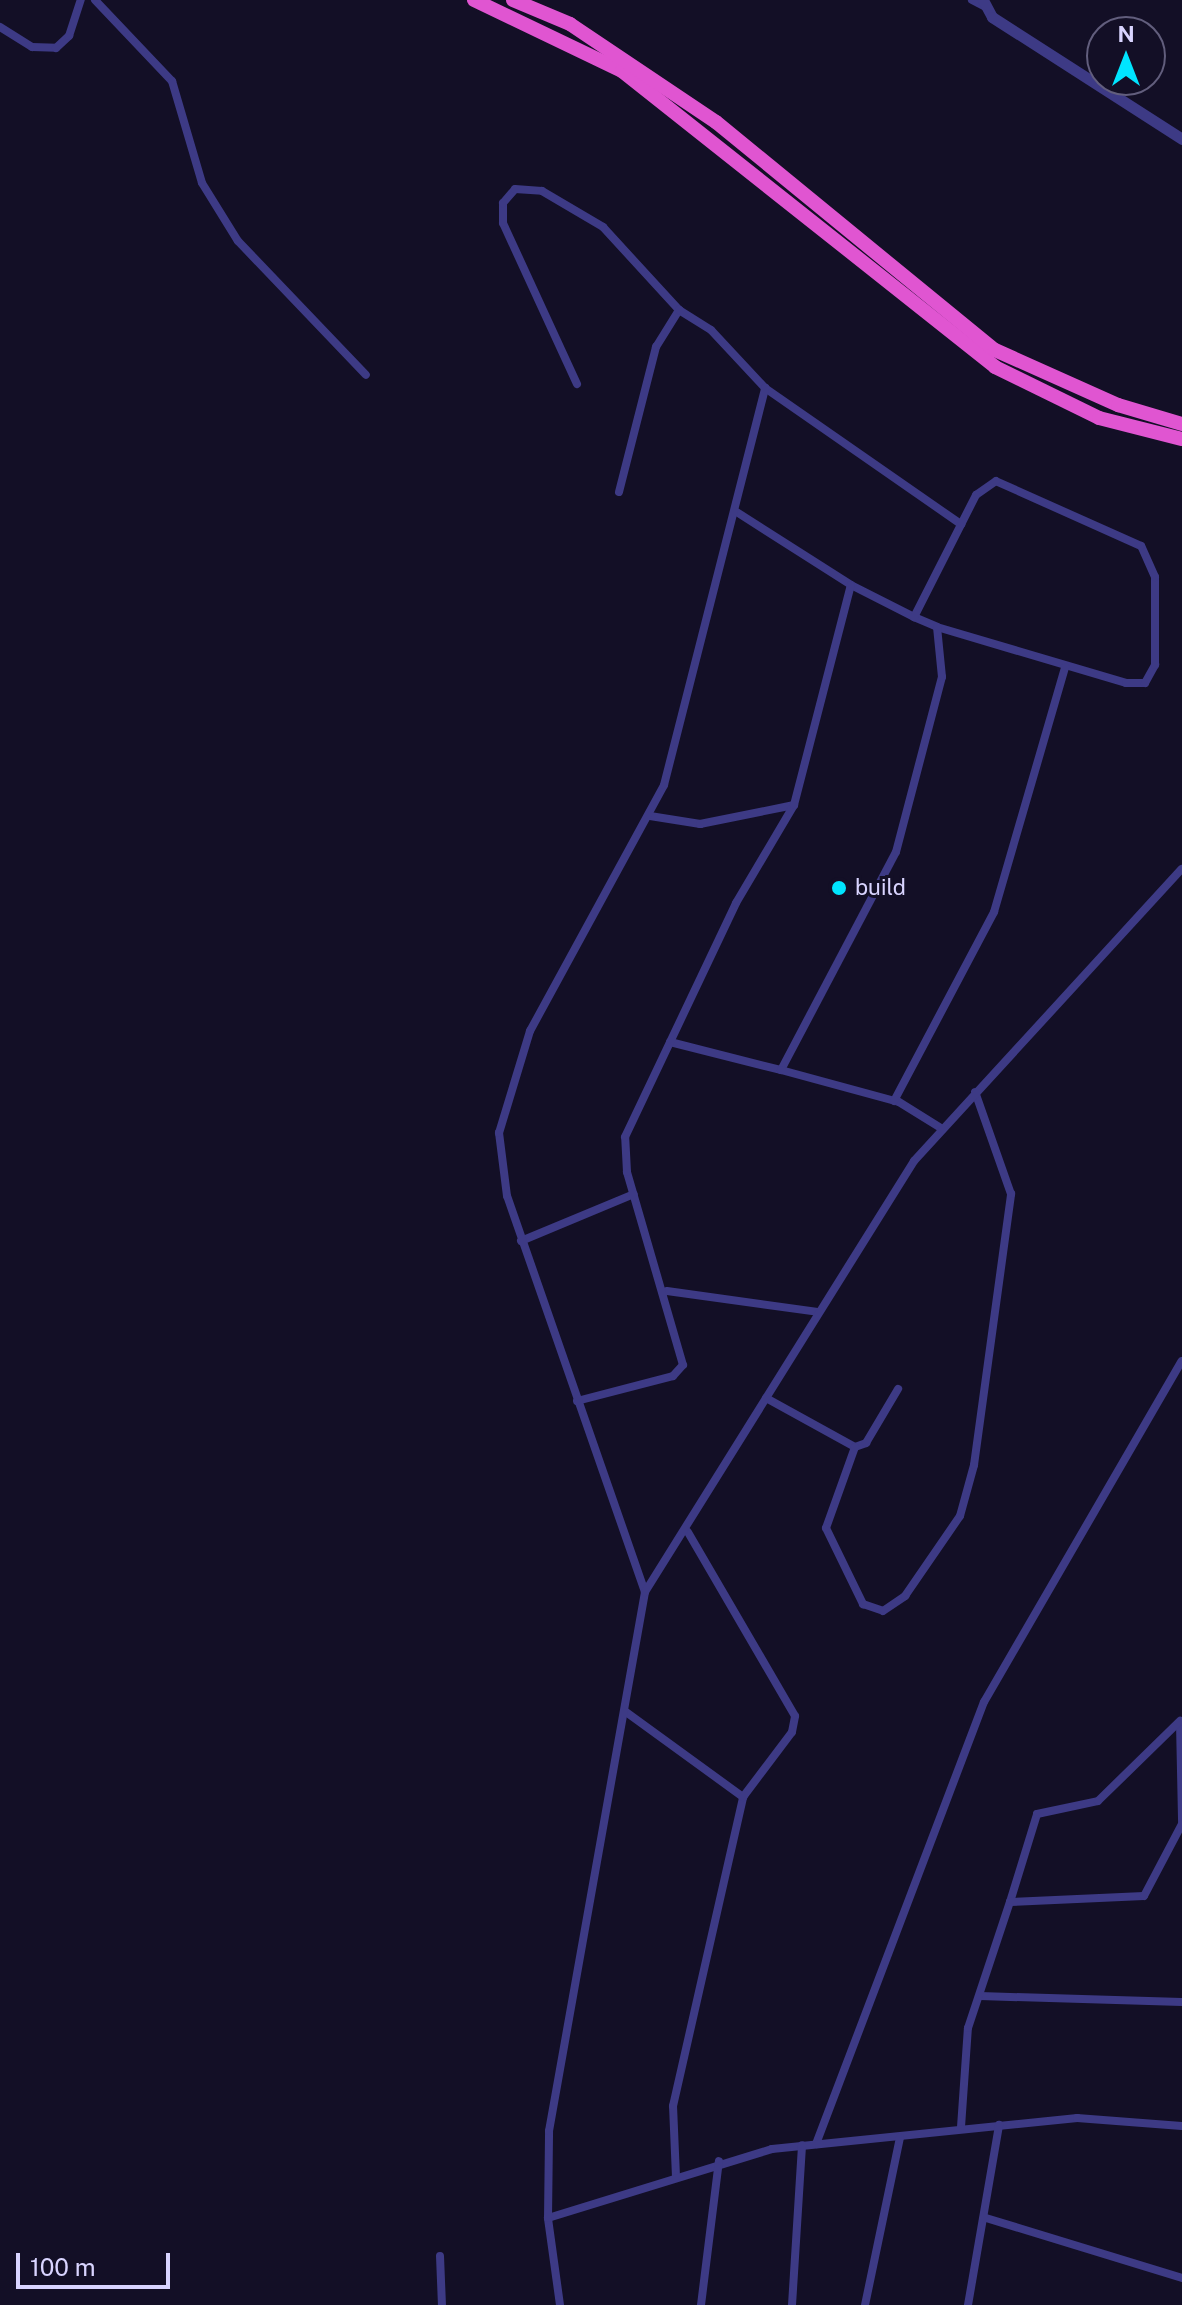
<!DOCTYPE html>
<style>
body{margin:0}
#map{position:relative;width:1182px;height:2305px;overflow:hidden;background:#130f26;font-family:"Public Sans",sans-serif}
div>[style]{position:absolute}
.minor>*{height:8px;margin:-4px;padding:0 4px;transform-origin:4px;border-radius:4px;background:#3d3a85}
.tertiary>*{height:11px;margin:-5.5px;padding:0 5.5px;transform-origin:5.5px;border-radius:5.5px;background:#3d3a85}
.trunk>*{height:14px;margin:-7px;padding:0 7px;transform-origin:7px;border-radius:7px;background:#e055d1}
.dots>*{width:22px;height:22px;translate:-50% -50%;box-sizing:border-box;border:4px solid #130f26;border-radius:50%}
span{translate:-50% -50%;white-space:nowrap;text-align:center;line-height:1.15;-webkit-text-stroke:6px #130f26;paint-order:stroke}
.poi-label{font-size:22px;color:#d9d4ff}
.left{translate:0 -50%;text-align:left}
.north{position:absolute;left:1086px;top:16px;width:80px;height:80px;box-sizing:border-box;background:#130f26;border:2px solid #625e7d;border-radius:50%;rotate:0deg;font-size:22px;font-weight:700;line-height:32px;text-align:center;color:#d9d4ff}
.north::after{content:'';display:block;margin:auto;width:28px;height:36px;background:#00e5ff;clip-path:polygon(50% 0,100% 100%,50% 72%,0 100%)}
.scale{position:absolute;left:16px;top:2253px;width:154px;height:36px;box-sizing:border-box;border:4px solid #d9d4ff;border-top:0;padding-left:10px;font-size:24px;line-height:28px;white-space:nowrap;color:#d9d4ff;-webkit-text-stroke:6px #130f26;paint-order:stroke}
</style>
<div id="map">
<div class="minor">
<div style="left:95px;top:0;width:112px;rotate:46.5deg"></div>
<div style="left:172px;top:81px;width:106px;rotate:73.6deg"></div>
<div style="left:202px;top:183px;width:68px;rotate:58.2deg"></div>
<div style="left:238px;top:241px;width:185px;rotate:46.3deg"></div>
<div style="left:972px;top:0;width:13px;rotate:27deg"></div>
<div style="left:0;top:27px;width:38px;rotate:32deg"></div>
<div style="left:32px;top:47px;width:24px;rotate:2deg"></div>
<div style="left:56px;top:48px;width:18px;rotate:-43deg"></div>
<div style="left:69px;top:36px;width:38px;rotate:-72deg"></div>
<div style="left:577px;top:384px;width:177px;rotate:-114.7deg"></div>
<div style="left:503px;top:223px;width:20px;rotate:-90deg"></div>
<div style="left:503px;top:203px;width:18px;rotate:-49deg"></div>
<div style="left:515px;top:189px;width:27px;rotate:4deg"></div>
<div style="left:542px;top:191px;width:71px;rotate:30.5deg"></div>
<div style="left:603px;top:227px;width:113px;rotate:47.5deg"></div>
<div style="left:619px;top:492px;width:150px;rotate:-75.7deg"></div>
<div style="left:656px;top:347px;width:44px;rotate:-58.1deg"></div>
<div style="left:679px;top:310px;width:38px;rotate:32deg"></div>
<div style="left:711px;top:330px;width:79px;rotate:47deg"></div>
<div style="left:765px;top:388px;width:239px;rotate:34.8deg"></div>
<div style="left:735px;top:511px;width:138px;rotate:32.5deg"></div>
<div style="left:851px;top:585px;width:71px;rotate:26.9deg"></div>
<div style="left:914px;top:617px;width:25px;rotate:23deg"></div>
<div style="left:937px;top:627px;width:197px;rotate:16.5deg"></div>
<div style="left:1126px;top:683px;width:19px"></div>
<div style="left:1145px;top:683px;width:21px;rotate:-61deg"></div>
<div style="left:1155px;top:665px;width:88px;rotate:-90deg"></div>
<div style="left:1155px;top:577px;width:34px;rotate:-114deg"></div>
<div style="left:1141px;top:546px;width:159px;rotate:-155.9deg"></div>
<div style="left:996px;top:481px;width:24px;rotate:145deg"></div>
<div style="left:976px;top:495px;width:137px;rotate:116.9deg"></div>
<div style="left:650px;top:816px;width:51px;rotate:9.1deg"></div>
<div style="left:700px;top:824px;width:96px;rotate:-11.4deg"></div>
<div style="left:670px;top:1042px;width:114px;rotate:14.2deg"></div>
<div style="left:781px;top:1070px;width:246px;rotate:-62.2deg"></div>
<div style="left:896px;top:852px;width:181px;rotate:-75.3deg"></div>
<div style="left:942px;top:677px;width:50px;rotate:-95.7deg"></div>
<div style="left:781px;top:1070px;width:122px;rotate:15.2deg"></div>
<div style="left:899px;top:1102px;width:49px;rotate:31.8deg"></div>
<div style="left:894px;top:1101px;width:214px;rotate:-62.1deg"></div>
<div style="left:994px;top:912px;width:255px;rotate:-73.8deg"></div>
<div style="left:521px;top:1241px;width:122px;rotate:-22.6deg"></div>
<div style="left:667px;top:1291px;width:152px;rotate:7.9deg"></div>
<div style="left:766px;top:1398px;width:102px;rotate:28.8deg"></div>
<div style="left:855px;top:1447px;width:12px;rotate:-20deg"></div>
<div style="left:866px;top:1443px;width:63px;rotate:-59.3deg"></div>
<div style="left:577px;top:1401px;width:99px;rotate:-14.6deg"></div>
<div style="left:673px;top:1376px;width:15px;rotate:-48deg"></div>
<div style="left:683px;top:1365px;width:201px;rotate:-106.2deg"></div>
<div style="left:627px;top:1172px;width:35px;rotate:-93deg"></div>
<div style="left:625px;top:1137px;width:259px;rotate:-64.6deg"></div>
<div style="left:736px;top:903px;width:114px;rotate:-59.4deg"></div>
<div style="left:794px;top:805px;width:227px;rotate:-75.5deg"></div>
<div style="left:855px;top:1447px;width:86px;rotate:109.7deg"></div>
<div style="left:826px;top:1528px;width:85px;rotate:64deg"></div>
<div style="left:863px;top:1604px;width:21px;rotate:19deg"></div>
<div style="left:883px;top:1611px;width:27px;rotate:-34deg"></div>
<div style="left:905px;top:1596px;width:97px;rotate:-55.5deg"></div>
<div style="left:960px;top:1516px;width:53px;rotate:-74.6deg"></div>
<div style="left:974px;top:1465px;width:274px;rotate:-82.2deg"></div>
<div style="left:1011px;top:1194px;width:108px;rotate:-109.4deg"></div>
<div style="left:645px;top:1592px;width:419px;rotate:-109.2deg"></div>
<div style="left:507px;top:1196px;width:64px;rotate:-97.2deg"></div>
<div style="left:499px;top:1133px;width:107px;rotate:-73.1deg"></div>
<div style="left:530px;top:1031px;width:280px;rotate:-61.4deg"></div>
<div style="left:664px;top:785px;width:410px;rotate:-75.7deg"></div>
<div style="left:626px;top:1712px;width:145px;rotate:36deg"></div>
<div style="left:1180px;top:1723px;width:99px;rotate:88.8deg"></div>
<div style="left:1010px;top:1902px;width:92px;rotate:-72.9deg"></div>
<div style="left:1037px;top:1814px;width:62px;rotate:-12deg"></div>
<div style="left:1098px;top:1801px;width:115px;rotate:-44.3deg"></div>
<div style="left:980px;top:1996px;width:202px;rotate:1.7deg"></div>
<div style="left:961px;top:2127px;width:99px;rotate:-86deg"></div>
<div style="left:968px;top:2028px;width:133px;rotate:-71.6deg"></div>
<div style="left:1010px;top:1902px;width:134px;rotate:-2.6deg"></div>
<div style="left:1144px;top:1896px;width:81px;rotate:-62.2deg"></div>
<div style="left:816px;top:2144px;width:473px;rotate:-69.2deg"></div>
<div style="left:984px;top:1702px;width:394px;rotate:-59.9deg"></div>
<div style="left:676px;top:2177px;width:71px;rotate:-92.4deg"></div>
<div style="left:673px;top:2106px;width:317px;rotate:-77.2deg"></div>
<div style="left:743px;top:1797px;width:81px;rotate:-53deg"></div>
<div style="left:792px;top:1732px;width:16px;rotate:-79deg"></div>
<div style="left:795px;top:1716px;width:213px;rotate:-120.2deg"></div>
<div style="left:548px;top:2218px;width:234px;rotate:-17.1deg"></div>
<div style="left:772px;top:2149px;width:307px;rotate:-5.8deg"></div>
<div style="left:1077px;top:2118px;width:105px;rotate:4.4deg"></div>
<div style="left:986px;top:2218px;width:205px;rotate:17deg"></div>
<div style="left:440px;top:2256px;width:49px;rotate:87.7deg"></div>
<div style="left:560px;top:2305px;width:88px;rotate:-97.9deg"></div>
<div style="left:548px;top:2218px;width:87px;rotate:-89.3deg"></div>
<div style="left:549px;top:2131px;width:547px;rotate:-79.9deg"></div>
<div style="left:645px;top:1592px;width:508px;rotate:-58.03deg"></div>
<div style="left:914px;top:1161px;width:396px;rotate:-47.5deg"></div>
<div style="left:701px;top:2305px;width:145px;rotate:-82.9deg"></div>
<div style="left:792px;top:2305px;width:160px;rotate:-86.4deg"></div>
<div style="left:865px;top:2305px;width:171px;rotate:-78.2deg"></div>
<div style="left:968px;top:2305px;width:183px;rotate:-80.2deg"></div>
</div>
<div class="tertiary">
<div style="left:983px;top:0;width:19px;rotate:62deg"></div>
<div style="left:992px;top:17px;width:226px;rotate:32.7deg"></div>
</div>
<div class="trunk">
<div style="left:474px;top:0;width:164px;rotate:25.6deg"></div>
<div style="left:622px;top:71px;width:476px;rotate:38.4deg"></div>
<div style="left:995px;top:367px;width:116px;rotate:26.1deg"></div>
<div style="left:1099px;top:418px;width:86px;rotate:14.2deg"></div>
<div style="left:513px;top:0;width:62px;rotate:22.8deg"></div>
<div style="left:570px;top:24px;width:176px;rotate:33.9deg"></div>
<div style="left:716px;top:122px;width:360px;rotate:39.3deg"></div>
<div style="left:995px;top:350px;width:135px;rotate:24.1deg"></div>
<div style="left:1118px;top:405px;width:67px;rotate:16.5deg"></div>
</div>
<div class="dots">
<div style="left:839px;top:888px;background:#00e5ff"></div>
</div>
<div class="poi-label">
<span class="left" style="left:855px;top:888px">build</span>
</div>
<div class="north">N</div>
<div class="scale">100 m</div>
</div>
